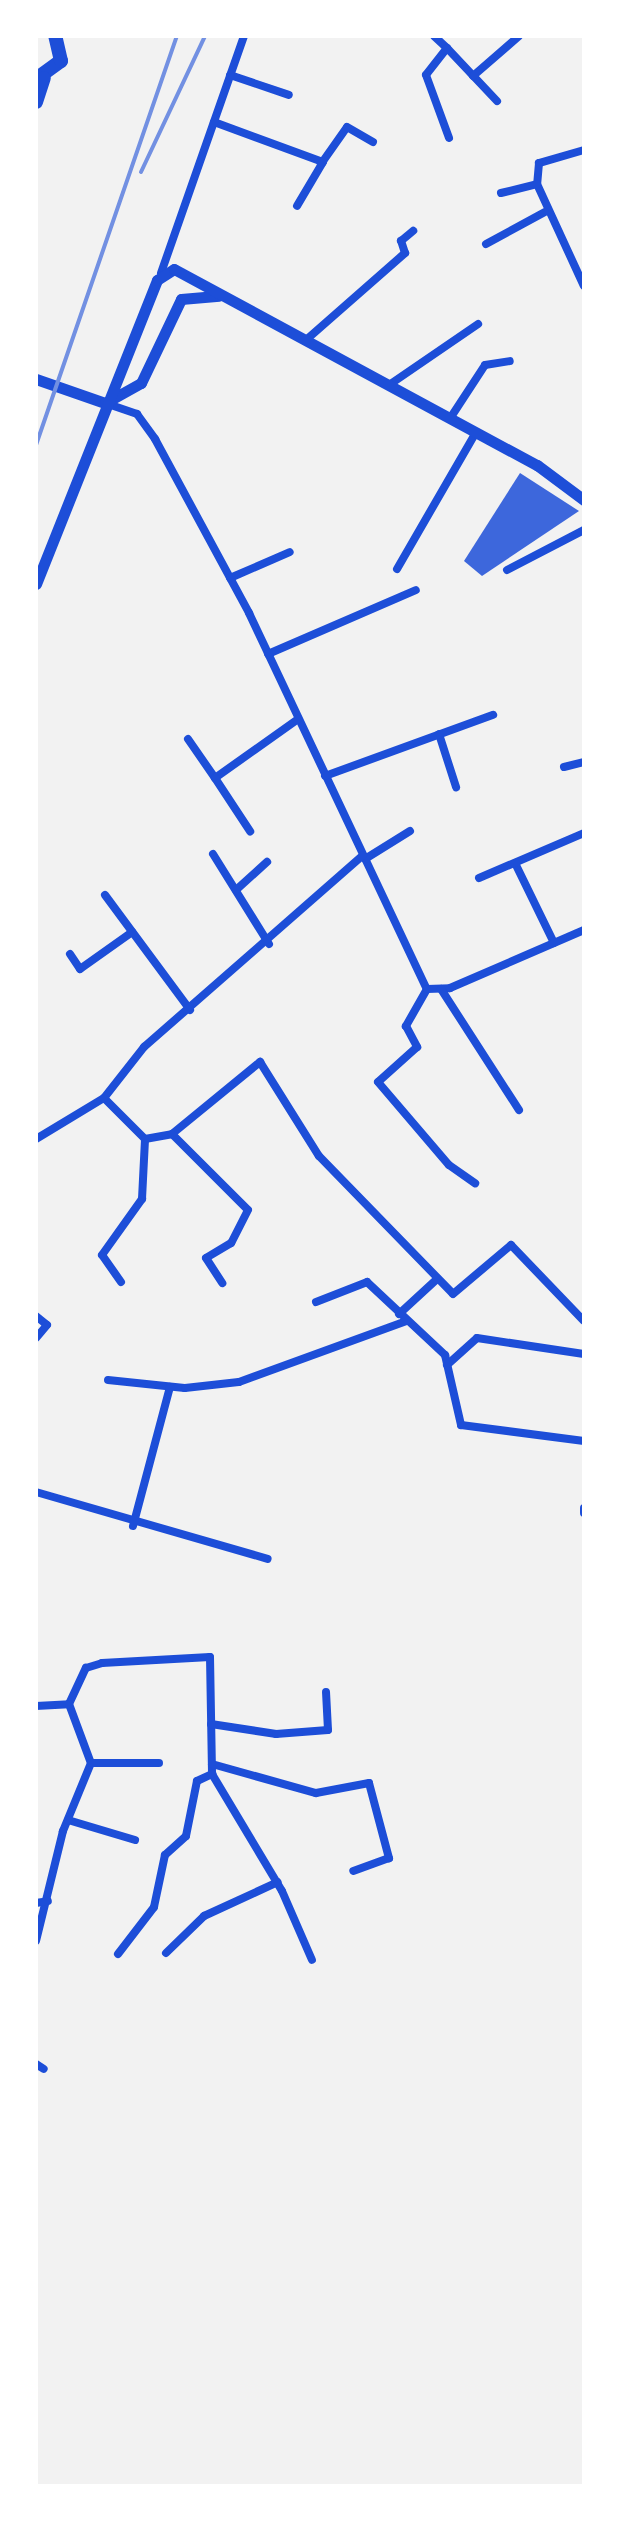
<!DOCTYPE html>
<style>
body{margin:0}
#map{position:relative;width:620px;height:2522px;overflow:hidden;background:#f2f2f2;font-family:"PT Sans",sans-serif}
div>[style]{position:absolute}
.building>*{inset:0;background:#3d67dc}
.minor>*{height:8px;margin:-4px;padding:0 4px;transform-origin:4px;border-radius:4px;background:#1d4ed8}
.tertiary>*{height:11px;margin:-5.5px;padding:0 5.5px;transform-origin:5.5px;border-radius:5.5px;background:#1d4ed8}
.primary>*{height:14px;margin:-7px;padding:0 7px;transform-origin:7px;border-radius:7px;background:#1d4ed8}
.rail>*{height:4px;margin:-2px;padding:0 2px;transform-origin:2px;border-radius:2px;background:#7290e2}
span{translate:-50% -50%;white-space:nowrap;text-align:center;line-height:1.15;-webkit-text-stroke:7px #fff;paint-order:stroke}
.frame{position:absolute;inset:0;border:38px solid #fff;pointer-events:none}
</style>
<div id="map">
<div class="building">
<div style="clip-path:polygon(520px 473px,579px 511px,482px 576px,464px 561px)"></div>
</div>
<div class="minor">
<div style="left:434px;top:36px;width:18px;rotate:43deg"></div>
<div style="left:447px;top:48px;width:34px;rotate:128deg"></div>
<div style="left:426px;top:75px;width:67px;rotate:69.9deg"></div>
<div style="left:447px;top:48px;width:73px;rotate:46.7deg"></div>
<div style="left:230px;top:75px;width:62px;rotate:18.7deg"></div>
<div style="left:473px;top:76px;width:61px;rotate:-41deg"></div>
<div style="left:214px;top:122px;width:116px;rotate:20.2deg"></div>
<div style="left:323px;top:162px;width:51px;rotate:120.6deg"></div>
<div style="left:584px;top:150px;width:47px;rotate:163.9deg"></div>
<div style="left:539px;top:163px;width:21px;rotate:95deg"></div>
<div style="left:537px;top:184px;width:112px;rotate:65.3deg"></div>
<div style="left:321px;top:164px;width:45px;rotate:-54.9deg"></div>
<div style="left:347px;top:127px;width:30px;rotate:30deg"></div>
<div style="left:501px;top:193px;width:37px;rotate:-14deg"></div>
<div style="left:486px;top:244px;width:67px;rotate:-28.5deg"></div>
<div style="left:161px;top:273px;width:251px;rotate:-70.7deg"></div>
<div style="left:306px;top:340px;width:132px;rotate:-41.3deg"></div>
<div style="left:405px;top:253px;width:13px;rotate:-108deg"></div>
<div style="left:401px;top:241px;width:16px;rotate:-40deg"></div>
<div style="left:389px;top:385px;width:108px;rotate:-34.4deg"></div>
<div style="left:105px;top:403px;width:34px;rotate:19deg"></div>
<div style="left:137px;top:414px;width:31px;rotate:54deg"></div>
<div style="left:155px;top:439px;width:198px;rotate:61.6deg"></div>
<div style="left:249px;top:613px;width:416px;rotate:64.7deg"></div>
<div style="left:451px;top:417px;width:62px;rotate:-56.8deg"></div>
<div style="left:485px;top:365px;width:25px;rotate:-9deg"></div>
<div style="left:397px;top:569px;width:158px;rotate:-60deg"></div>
<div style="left:507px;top:570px;width:87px;rotate:-27.5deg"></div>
<div style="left:230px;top:578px;width:65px;rotate:-23.4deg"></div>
<div style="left:268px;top:654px;width:161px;rotate:-23.4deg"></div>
<div style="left:439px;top:734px;width:56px;rotate:72.2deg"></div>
<div style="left:188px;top:739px;width:47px;rotate:55.3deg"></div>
<div style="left:215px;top:778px;width:102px;rotate:-35.4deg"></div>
<div style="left:564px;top:767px;width:21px;rotate:-14deg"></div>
<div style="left:325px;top:776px;width:179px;rotate:-20deg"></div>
<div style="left:215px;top:778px;width:64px;rotate:56.6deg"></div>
<div style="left:213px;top:854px;width:106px;rotate:58.1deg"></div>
<div style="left:365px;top:859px;width:53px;rotate:-31.9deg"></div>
<div style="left:515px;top:863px;width:89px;rotate:64deg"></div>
<div style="left:479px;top:878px;width:114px;rotate:-23.2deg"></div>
<div style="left:236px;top:890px;width:42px;rotate:-42.1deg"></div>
<div style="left:105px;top:895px;width:143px;rotate:53.5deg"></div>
<div style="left:70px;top:954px;width:18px;rotate:56deg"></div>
<div style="left:80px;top:969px;width:64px;rotate:-35.4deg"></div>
<div style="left:427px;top:989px;width:43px;rotate:119.6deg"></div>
<div style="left:406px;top:1026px;width:24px;rotate:62deg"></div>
<div style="left:417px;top:1047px;width:52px;rotate:138.1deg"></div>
<div style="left:378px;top:1082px;width:109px;rotate:49.5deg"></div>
<div style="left:449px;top:1165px;width:32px;rotate:35deg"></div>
<div style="left:427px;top:989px;width:23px;rotate:-2deg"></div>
<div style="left:450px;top:988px;width:146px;rotate:-23.4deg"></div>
<div style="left:441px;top:989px;width:144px;rotate:57.2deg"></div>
<div style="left:104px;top:1098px;width:58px;rotate:45deg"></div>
<div style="left:145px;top:1139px;width:27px;rotate:-10deg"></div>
<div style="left:172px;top:1134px;width:114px;rotate:-39.3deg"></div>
<div style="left:260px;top:1062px;width:111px;rotate:57.9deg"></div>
<div style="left:319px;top:1156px;width:192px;rotate:45.8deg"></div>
<div style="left:453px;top:1294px;width:76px;rotate:-40.2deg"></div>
<div style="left:511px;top:1245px;width:105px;rotate:46.2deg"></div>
<div style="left:172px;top:1134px;width:107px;rotate:45deg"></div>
<div style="left:248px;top:1210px;width:37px;rotate:117deg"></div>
<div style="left:231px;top:1243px;width:29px;rotate:149deg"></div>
<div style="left:206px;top:1258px;width:30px;rotate:57deg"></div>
<div style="left:36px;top:1139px;width:79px;rotate:-31.1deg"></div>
<div style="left:104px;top:1098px;width:65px;rotate:-51.9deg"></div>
<div style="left:144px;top:1047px;width:291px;rotate:-41.2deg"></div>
<div style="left:121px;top:1282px;width:33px;rotate:-125deg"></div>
<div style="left:102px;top:1255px;width:69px;rotate:-54.5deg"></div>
<div style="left:142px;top:1199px;width:60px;rotate:-87.1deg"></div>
<div style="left:316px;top:1302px;width:55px;rotate:-21.4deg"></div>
<div style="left:367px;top:1282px;width:107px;rotate:43.1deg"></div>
<div style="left:445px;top:1355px;width:72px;rotate:77.1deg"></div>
<div style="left:461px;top:1425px;width:124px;rotate:7.4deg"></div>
<div style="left:399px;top:1314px;width:52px;rotate:-42.6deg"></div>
<div style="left:36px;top:1316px;width:14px;rotate:39deg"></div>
<div style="left:47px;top:1325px;width:17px;rotate:130deg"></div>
<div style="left:447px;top:1365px;width:40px;rotate:-42deg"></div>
<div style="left:477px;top:1338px;width:108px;rotate:8.5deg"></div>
<div style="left:108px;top:1380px;width:77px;rotate:5.9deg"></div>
<div style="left:185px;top:1388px;width:54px;rotate:-6.3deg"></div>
<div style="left:239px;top:1382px;width:179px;rotate:-20deg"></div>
<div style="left:36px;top:1492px;width:241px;rotate:16.1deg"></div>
<div style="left:584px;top:1508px;width:5px;rotate:90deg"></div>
<div style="left:133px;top:1526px;width:144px;rotate:-75.1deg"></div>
<div style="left:69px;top:1704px;width:40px;rotate:-65deg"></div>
<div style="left:86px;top:1668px;width:17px;rotate:-17deg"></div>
<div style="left:102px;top:1663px;width:108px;rotate:-3.2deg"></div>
<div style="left:210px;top:1657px;width:117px;rotate:89deg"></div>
<div style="left:212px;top:1774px;width:136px;rotate:59.1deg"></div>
<div style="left:282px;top:1891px;width:75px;rotate:66.5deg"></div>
<div style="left:36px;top:1706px;width:33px;rotate:-3deg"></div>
<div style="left:69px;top:1704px;width:63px;rotate:69.6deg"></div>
<div style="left:91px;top:1763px;width:74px;rotate:112.4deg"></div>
<div style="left:63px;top:1831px;width:113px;rotate:103.8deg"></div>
<div style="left:211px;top:1724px;width:66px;rotate:8.7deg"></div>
<div style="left:276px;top:1734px;width:52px;rotate:-4.4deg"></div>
<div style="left:328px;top:1730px;width:38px;rotate:-93deg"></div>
<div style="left:91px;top:1763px;width:68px"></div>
<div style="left:212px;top:1764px;width:108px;rotate:15.6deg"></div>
<div style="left:316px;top:1793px;width:54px;rotate:-10.7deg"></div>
<div style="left:369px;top:1783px;width:78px;rotate:75.1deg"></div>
<div style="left:389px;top:1858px;width:38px;rotate:160deg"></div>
<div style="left:68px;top:1820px;width:70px;rotate:16.6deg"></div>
<div style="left:36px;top:1903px;width:12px;rotate:-9deg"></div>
<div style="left:166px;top:1953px;width:53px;rotate:-44.2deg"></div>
<div style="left:204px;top:1916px;width:81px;rotate:-24.7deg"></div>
<div style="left:118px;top:1954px;width:59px;rotate:-52.5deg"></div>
<div style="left:154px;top:1907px;width:53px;rotate:-78.1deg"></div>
<div style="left:165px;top:1855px;width:28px;rotate:-42deg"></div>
<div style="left:186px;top:1836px;width:56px;rotate:-78.7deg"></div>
<div style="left:197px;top:1781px;width:17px;rotate:-25deg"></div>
<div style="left:36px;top:2064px;width:9px;rotate:32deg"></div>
</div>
<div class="tertiary">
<div style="left:36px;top:379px;width:73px;rotate:19.2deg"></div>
<div style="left:105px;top:403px;width:41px;rotate:-29.1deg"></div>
<div style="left:141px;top:383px;width:93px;rotate:-64.5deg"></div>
<div style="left:181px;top:299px;width:38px;rotate:-5deg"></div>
<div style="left:36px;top:584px;width:327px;rotate:-68.3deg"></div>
<div style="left:157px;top:280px;width:20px;rotate:-33deg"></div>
<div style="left:174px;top:269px;width:413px;rotate:28.4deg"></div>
<div style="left:537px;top:465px;width:59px;rotate:36.7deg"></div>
</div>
<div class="primary">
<div style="left:36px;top:79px;width:31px;rotate:-36deg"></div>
<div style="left:61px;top:61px;width:26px;rotate:-103deg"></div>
<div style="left:36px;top:102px;width:25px;rotate:-72deg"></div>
</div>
<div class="rail">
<div style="left:141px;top:172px;width:150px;rotate:-64.8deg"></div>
<div style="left:36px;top:445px;width:433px;rotate:-71deg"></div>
</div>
<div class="frame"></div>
</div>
